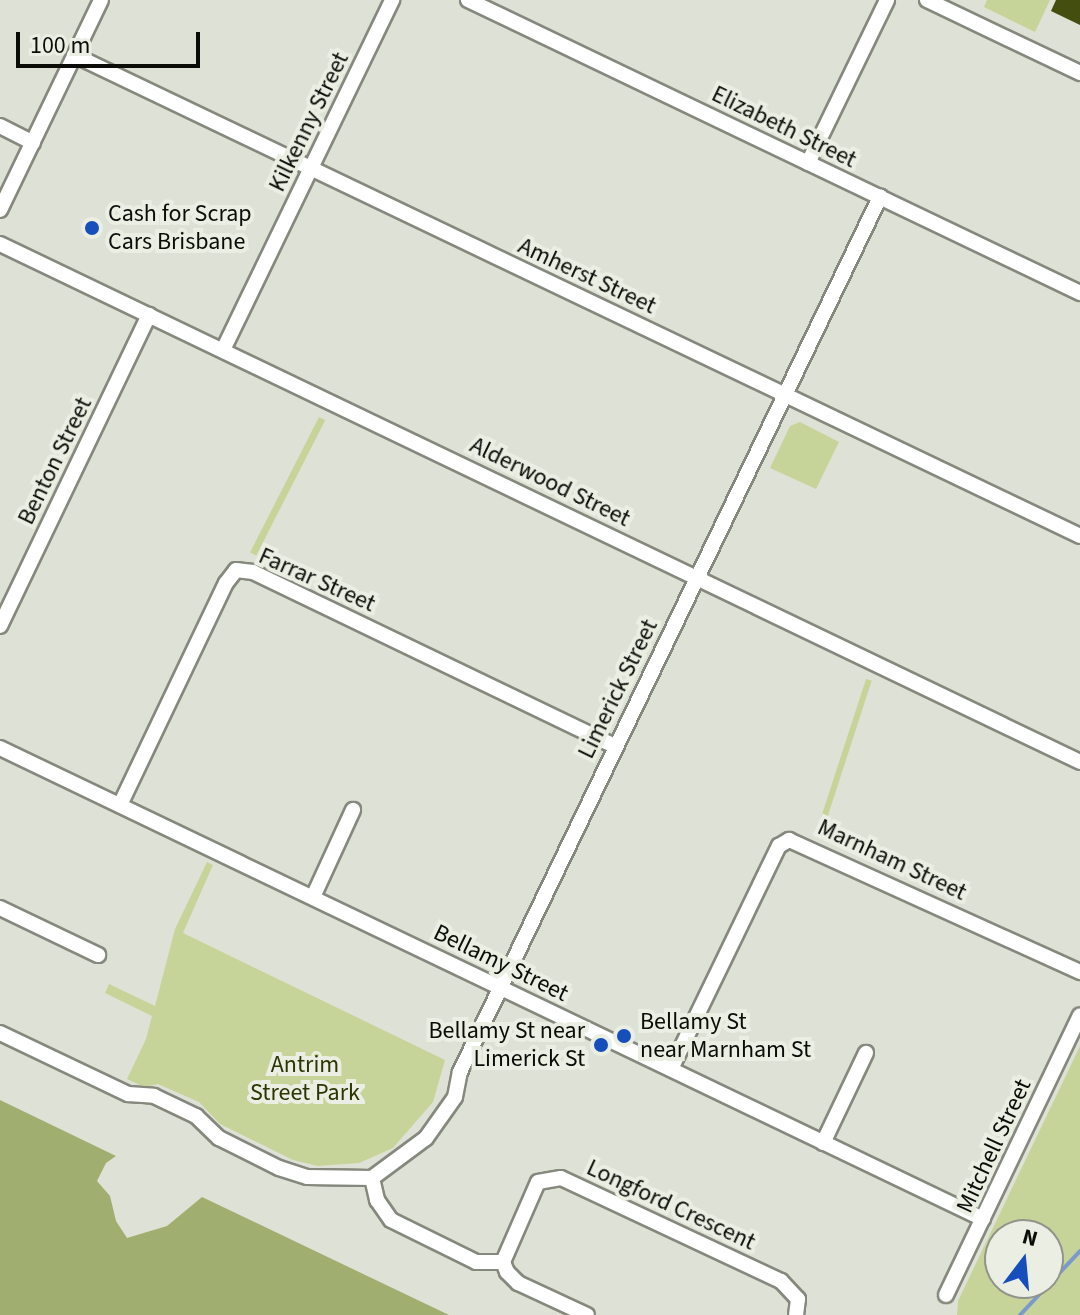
<!DOCTYPE html>
<style>
body{margin:0}
#map{position:relative;width:1080px;height:1315px;overflow:hidden;background:#dee1d5;font-family:"Source Sans 3",sans-serif}
div>[style]{position:absolute}
.green>*{inset:0;background:#c7d499;transform-origin:0 0}
.forest>*{inset:0;background:#a0ae6f}
.stream>*{height:4px;margin:-2px;padding:0 2px;transform-origin:2px;border-radius:2px;background:#7c99ce}
.building>*{inset:0;background:#444e0e}
.roads{filter:drop-shadow(2px 0 #85887d) drop-shadow(-2px 0 #85887d) drop-shadow(0 2px #85887d) drop-shadow(0 -2px #85887d)}
.minor>*{height:14px;margin:-7px;padding:0 7px;transform-origin:7px;border-radius:7px;background:#fff}
.dots>*{width:22px;height:22px;translate:-50% -50%;box-sizing:border-box;border:4px solid #ebeee2;border-radius:50%}
span{translate:-50% -50%;white-space:nowrap;text-align:center;line-height:1.15;-webkit-text-stroke:8px #ebeee2;paint-order:stroke}
.street-label{font-size:24px;color:#0b0c08}
.poi-label{font-size:24px;color:#0b0c08}
.left{translate:0 -50%;text-align:left}
.right{translate:-100% -50%;text-align:right}
.park-label{font-size:24px;color:#2c3402}
.north{position:absolute;left:984px;top:1219px;width:80px;height:80px;box-sizing:border-box;background:#ebeee2;border:2px solid #91948b;border-radius:50%;rotate:16deg;font-size:22px;font-weight:700;line-height:32px;text-align:center;color:#0b0c08}
.north::after{content:'';display:block;margin:auto;width:28px;height:36px;background:#164fbb;clip-path:polygon(50% 0,100% 100%,50% 72%,0 100%)}
.scale{position:absolute;left:16px;top:32px;width:184px;height:36px;box-sizing:border-box;border:4px solid #0b0c08;border-top:0;padding-left:10px;font-size:24px;line-height:28px;white-space:nowrap;color:#0b0c08;-webkit-text-stroke:6px #ebeee2;paint-order:stroke}
</style>
<div id="map">
<div class="green">
<div style="clip-path:polygon(987px 0,1050px 0,1035px 32px,984px 7px)"></div>
<div style="left:319px;top:417px;width:7px;height:152px;rotate:27deg"></div>
<div style="clip-path:polygon(800px 422px,839px 442px,816px 489px,770px 468px,790px 426px)"></div>
<div style="left:866px;top:679px;width:6px;height:145px;rotate:18deg"></div>
<div style="clip-path:polygon(207px 862px,213px 865px,183px 933px,445px 1060px,433px 1102px,393px 1148px,359px 1163px,318px 1166px,293px 1160px,220px 1124px,199px 1102px,158px 1084px,144px 1087px,127px 1079px,146px 1039px,152px 1016px,105px 993px,109px 984px,155px 1006px,175px 929px)"></div>
<div style="clip-path:polygon(evenodd,1080px 1046px,1080px 1315px,957px 1315px,958px 1301px,1080px 1046px,1000px 1235px,1048px 1235px,1048px 1283px,1000px 1283px,1000px 1235px)"></div>
</div>
<div class="forest">
<div style="clip-path:polygon(0 1100px,116px 1156px,106px 1163px,97px 1181px,110px 1196px,116px 1221px,127px 1238px,167px 1226px,202px 1197px,449px 1315px,0 1315px)"></div>
</div>
<div class="stream">
<div style="left:1020px;top:1315px;width:88px;rotate:-46.8deg"></div>
</div>
<div class="building">
<div style="clip-path:polygon(1056px 0,1080px 0,1080px 25px,1051px 11px)"></div>
</div>
<div class="roads">
<div class="minor">
<div style="left:468px;top:0;width:679px;rotate:25.58deg"></div>
<div style="left:927px;top:0;width:170px;rotate:25.5deg"></div>
<div style="left:74px;top:55px;width:1115px;rotate:25.55deg"></div>
<div style="left:0;top:126px;width:37px;rotate:27deg"></div>
<div style="left:808px;top:163px;width:181px;rotate:-64.1deg"></div>
<div style="left:0;top:210px;width:233px;rotate:-64.3deg"></div>
<div style="left:0;top:244px;width:1198px;rotate:25.62deg"></div>
<div style="left:223px;top:350px;width:389px;rotate:-64.2deg"></div>
<div style="left:0;top:626px;width:345px;rotate:-64.4deg"></div>
<div style="left:0;top:748px;width:1090px;rotate:25.6deg"></div>
<div style="left:120px;top:805px;width:246px;rotate:-64.5deg"></div>
<div style="left:226px;top:583px;width:16px;rotate:-52deg"></div>
<div style="left:236px;top:570px;width:17px;rotate:7deg"></div>
<div style="left:253px;top:572px;width:402px;rotate:25.7deg"></div>
<div style="left:313px;top:897px;width:96px;rotate:-65.3deg"></div>
<div style="left:0;top:908px;width:109px;rotate:25.6deg"></div>
<div style="left:0;top:1033px;width:142px;rotate:25.5deg"></div>
<div style="left:128px;top:1094px;width:26px;rotate:4deg"></div>
<div style="left:154px;top:1096px;width:47px;rotate:25.5deg"></div>
<div style="left:196px;top:1116px;width:32px;rotate:44deg"></div>
<div style="left:219px;top:1138px;width:67px;rotate:26.6deg"></div>
<div style="left:279px;top:1168px;width:29px;rotate:18deg"></div>
<div style="left:307px;top:1177px;width:65px;rotate:0.9deg"></div>
<div style="left:671px;top:1069px;width:248px;rotate:-64.2deg"></div>
<div style="left:779px;top:846px;width:12px;rotate:-31deg"></div>
<div style="left:789px;top:840px;width:320px;rotate:24.4deg"></div>
<div style="left:823px;top:1143px;width:100px;rotate:-64.5deg"></div>
<div style="left:372px;top:1178px;width:67px;rotate:-36.5deg"></div>
<div style="left:426px;top:1138px;width:50px;rotate:-54.7deg"></div>
<div style="left:455px;top:1097px;width:25px;rotate:-79deg"></div>
<div style="left:460px;top:1072px;width:971px;rotate:-64.36deg"></div>
<div style="left:372px;top:1178px;width:23px;rotate:77deg"></div>
<div style="left:377px;top:1200px;width:24px;rotate:55deg"></div>
<div style="left:391px;top:1220px;width:95px;rotate:26.3deg"></div>
<div style="left:476px;top:1262px;width:27px"></div>
<div style="left:503px;top:1262px;width:11px;rotate:68deg"></div>
<div style="left:507px;top:1272px;width:16px;rotate:45deg"></div>
<div style="left:518px;top:1283px;width:76px;rotate:24.9deg"></div>
<div style="left:503px;top:1262px;width:87px;rotate:-66.4deg"></div>
<div style="left:538px;top:1182px;width:23px;rotate:-10deg"></div>
<div style="left:561px;top:1178px;width:243px;rotate:25.1deg"></div>
<div style="left:781px;top:1281px;width:25px;rotate:47deg"></div>
<div style="left:798px;top:1299px;width:16px;rotate:97deg"></div>
<div style="left:946px;top:1295px;width:310px;rotate:-64.4deg"></div>
</div>
</div>
<div class="dots">
<div style="left:92px;top:228px;background:#164fbb"></div>
<div style="left:624px;top:1036px;background:#164fbb"></div>
<div style="left:601px;top:1045px;background:#164fbb"></div>
</div>
<div class="street-label">
<span style="left:309px;top:122px;rotate:-64deg">Kilkenny Street</span>
<span style="left:784px;top:127px;rotate:26deg">Elizabeth Street</span>
<span style="left:587px;top:276px;rotate:25deg">Amherst Street</span>
<span style="left:55px;top:461px;rotate:-64deg">Benton Street</span>
<span style="left:550px;top:482px;rotate:26deg">Alderwood Street</span>
<span style="left:317px;top:580px;rotate:24deg">Farrar Street</span>
<span style="left:618px;top:689px;rotate:-64deg">Limerick Street</span>
<span style="left:892px;top:860px;rotate:25deg">Marnham Street</span>
<span style="left:501px;top:963px;rotate:26deg">Bellamy Street</span>
<span style="left:994px;top:1146px;rotate:-65deg">Mitchell Street</span>
<span style="left:671px;top:1205px;rotate:25deg">Longford Crescent</span>
</div>
<div class="poi-label">
<span class="left" style="left:108px;top:228px">Cash for Scrap<br>Cars Brisbane</span>
<span class="left" style="left:640px;top:1036px">Bellamy St<br>near Marnham St</span>
<span class="right" style="left:585px;top:1045px">Bellamy St near<br>Limerick St</span>
</div>
<div class="park-label">
<span style="left:305px;top:1079px">Antrim<br>Street Park</span>
</div>
<div class="north">N</div>
<div class="scale">100 m</div>
</div>
